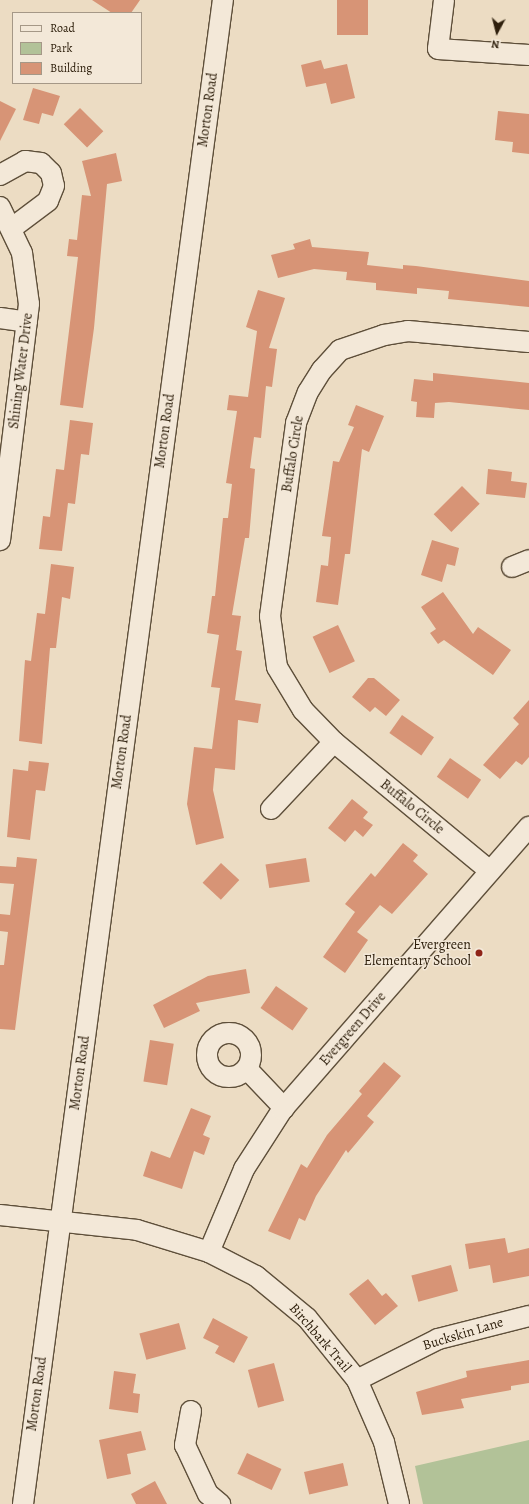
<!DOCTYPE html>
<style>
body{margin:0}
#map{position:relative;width:529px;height:1504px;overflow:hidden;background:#ecdcc3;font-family:Alegreya,serif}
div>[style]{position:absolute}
.green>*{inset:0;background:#b2c298}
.building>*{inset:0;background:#d79476;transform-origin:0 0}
.roads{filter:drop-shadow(1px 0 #5e4f3a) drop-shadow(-1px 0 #5e4f3a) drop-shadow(0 1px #5e4f3a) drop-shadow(0 -1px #5e4f3a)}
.minor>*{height:20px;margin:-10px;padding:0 10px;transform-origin:10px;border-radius:10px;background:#f3e8d8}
.minor>.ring{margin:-10px;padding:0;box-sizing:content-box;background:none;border:20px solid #f3e8d8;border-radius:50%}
.dots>*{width:11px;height:11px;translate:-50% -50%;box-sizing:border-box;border:2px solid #f3e8d8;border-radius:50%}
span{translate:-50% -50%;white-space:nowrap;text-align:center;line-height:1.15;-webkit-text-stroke:3px #f3e8d8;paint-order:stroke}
.street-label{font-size:14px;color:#2f200d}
.poi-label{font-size:14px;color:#2f200d}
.right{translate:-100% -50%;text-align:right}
.legend{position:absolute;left:12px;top:12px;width:130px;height:72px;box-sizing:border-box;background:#f3e8d8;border:1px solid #a59887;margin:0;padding:5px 7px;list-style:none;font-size:12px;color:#2f200d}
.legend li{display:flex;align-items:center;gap:8px;height:20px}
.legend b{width:20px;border:1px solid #a59887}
.north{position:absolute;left:477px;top:12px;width:40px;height:40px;-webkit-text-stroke:3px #f3e8d8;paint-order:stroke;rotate:187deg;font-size:11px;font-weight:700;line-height:16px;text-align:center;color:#2f200d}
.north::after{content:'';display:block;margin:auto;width:14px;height:18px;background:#2f200d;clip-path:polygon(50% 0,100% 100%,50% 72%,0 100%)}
</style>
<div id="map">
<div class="green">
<div style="clip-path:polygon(529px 1440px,529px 1504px,423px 1504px,415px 1466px)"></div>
</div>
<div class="building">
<div style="clip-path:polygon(92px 0,140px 0,131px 13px,112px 13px)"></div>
<div style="left:337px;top:0;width:31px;height:35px"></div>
<div style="clip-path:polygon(321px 60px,324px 69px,347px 64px,355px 98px,331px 104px,326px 83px,306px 87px,301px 65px)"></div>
<div style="clip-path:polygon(33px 88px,60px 96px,53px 116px,42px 113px,39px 124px,23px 120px)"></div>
<div style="clip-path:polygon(0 101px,16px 109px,0 141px)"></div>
<div style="left:80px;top:108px;width:33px;height:23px;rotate:45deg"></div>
<div style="clip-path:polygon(498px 111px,529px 114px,529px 154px,512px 152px,513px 142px,495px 140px)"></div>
<div style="clip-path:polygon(116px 153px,122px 181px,107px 184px,94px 328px,83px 408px,60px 405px,78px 257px,67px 256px,69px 239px,77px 240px,82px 195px,91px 196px,82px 161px)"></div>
<div style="clip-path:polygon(310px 239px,312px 247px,369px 252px,367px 265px,403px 269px,403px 265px,416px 266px,529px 281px,529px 307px,448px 299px,449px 291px,417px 288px,417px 294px,376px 290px,376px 283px,346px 280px,347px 272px,314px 269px,278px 278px,271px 255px,295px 249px,293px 244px)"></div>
<div style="clip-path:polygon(258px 290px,285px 298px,269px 348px,277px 349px,272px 387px,266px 386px,261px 438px,254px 437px,250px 468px,255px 469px,249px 538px,245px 538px,232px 615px,241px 616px,236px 650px,242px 651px,235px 700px,261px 704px,258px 723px,238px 720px,235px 770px,215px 768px,213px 790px,224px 838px,196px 845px,187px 804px,194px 747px,212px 749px,220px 688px,211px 687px,219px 635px,207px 633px,212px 596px,215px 596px,223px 518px,228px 518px,232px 484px,226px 483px,237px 411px,227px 410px,229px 395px,248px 397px,257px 331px,246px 327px)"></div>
<div style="clip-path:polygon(433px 373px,529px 383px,529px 410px,449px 402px,435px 403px,434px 418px,416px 417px,417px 402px,411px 401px,414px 379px,433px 381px)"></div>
<div style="clip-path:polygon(356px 405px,384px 416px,369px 452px,362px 449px,350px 554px,345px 554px,338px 605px,316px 602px,321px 565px,328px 566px,331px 537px,322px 536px,333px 461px,339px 462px,354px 427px,348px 425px)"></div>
<div style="clip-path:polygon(70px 420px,93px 423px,89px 455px,81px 454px,75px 504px,68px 503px,62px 551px,39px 549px,43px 516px,50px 517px,56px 469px,64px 470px)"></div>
<div style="clip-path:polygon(488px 469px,512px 472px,511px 481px,527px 483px,525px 498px,486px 494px)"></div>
<div style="left:462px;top:486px;width:25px;height:40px;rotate:45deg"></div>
<div style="clip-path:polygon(432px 540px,459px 548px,455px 566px,447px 564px,442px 582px,421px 575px)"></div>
<div style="clip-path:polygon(51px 564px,74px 567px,70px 599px,62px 597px,56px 648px,50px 648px,42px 744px,19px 741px,25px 660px,31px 661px,37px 613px,45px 614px)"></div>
<div style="clip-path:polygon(443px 592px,473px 634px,478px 627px,511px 650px,493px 675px,444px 640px,438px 644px,430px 633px,436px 629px,421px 607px)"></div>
<div style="left:338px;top:625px;width:40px;height:28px;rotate:65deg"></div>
<div style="clip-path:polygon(368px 678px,374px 678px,400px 700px,386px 716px,375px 707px,370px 712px,352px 697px)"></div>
<div style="clip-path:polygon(529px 700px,529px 757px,522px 765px,516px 761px,500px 779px,483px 765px,519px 724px,513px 718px)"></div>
<div style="left:402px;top:715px;width:39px;height:22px;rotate:35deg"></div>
<div style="left:450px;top:758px;width:38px;height:23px;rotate:35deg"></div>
<div style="clip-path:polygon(29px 761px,49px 763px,45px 791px,36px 790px,30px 840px,7px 837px,13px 769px,28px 771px)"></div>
<div style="clip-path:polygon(352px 799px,368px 812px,363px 818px,373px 825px,363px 837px,355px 830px,345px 842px,328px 828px)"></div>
<div style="clip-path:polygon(403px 843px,418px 855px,413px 861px,428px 874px,392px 914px,380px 905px,357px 932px,368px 940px,345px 973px,323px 957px,355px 912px,345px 904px,371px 873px,375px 877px)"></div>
<div style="clip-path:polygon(17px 857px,37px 859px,15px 1030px,0 1029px,0 965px,4px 965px,8px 932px,0 931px,0 914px,10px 915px,14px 884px,0 883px,0 866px,16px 867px)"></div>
<div style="left:306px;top:858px;width:24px;height:41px;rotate:81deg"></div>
<div style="left:221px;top:863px;width:25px;height:27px;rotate:43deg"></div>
<div style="clip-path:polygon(246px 969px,250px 993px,196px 1003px,200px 1011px,164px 1028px,153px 1005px,208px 976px)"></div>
<div style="left:276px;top:986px;width:39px;height:27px;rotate:35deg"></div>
<div style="left:150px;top:1040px;width:24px;height:42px;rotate:9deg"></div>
<div style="clip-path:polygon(384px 1062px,401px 1076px,367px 1116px,374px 1122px,348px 1153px,346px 1150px,316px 1196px,305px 1221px,299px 1218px,290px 1240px,268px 1231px,301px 1164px,307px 1168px,327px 1135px,362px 1094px,359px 1091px)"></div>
<div style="clip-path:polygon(191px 1108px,211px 1116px,203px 1135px,210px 1138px,204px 1155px,194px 1151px,182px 1189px,143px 1176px,151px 1151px,170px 1158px)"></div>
<div style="clip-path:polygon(505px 1238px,508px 1253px,529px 1248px,529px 1276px,493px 1283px,490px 1265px,469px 1269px,465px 1244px)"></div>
<div style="left:451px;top:1265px;width:27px;height:41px;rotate:75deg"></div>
<div style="clip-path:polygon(368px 1279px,382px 1296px,386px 1293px,398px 1306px,375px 1325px,349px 1294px)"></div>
<div style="clip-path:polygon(213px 1318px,248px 1337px,234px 1363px,215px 1353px,219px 1346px,203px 1338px)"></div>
<div style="left:179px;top:1323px;width:27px;height:41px;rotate:75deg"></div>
<div style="clip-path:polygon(529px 1360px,529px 1383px,511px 1386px,511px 1390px,461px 1399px,464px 1408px,422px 1415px,416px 1392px,467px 1377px,466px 1371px)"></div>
<div style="left:274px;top:1363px;width:39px;height:27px;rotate:75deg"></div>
<div style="clip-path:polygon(114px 1371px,136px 1374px,133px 1393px,140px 1394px,138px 1413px,109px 1409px)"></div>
<div style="clip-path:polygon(141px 1431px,146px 1450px,127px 1454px,131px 1474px,107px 1479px,99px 1440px)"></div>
<div style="left:247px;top:1453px;width:38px;height:23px;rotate:25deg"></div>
<div style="left:343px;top:1463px;width:23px;height:40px;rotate:77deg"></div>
<div style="clip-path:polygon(155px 1481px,167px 1504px,136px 1504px,131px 1494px)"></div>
</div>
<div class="roads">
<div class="minor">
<div style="left:444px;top:0;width:49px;rotate:97deg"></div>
<div style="left:438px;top:49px;width:91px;rotate:3.8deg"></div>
<div style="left:0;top:175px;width:29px;rotate:-29deg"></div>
<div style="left:25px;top:161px;width:16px;rotate:7deg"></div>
<div style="left:41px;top:163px;width:14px;rotate:45deg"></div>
<div style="left:51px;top:173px;width:13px;rotate:77deg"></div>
<div style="left:54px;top:186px;width:16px;rotate:112deg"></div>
<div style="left:48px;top:201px;width:45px;rotate:143.1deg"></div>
<div style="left:0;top:207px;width:51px;rotate:64.4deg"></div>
<div style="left:22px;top:253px;width:51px;rotate:82.2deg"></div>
<div style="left:29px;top:304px;width:238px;rotate:97deg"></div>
<div style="left:0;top:318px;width:27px;rotate:8deg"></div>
<div style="left:512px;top:567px;width:18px;rotate:-22deg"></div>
<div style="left:271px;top:809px;width:92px;rotate:-46.8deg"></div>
<div style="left:490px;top:871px;width:202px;rotate:-140.4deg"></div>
<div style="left:334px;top:742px;width:45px;rotate:-134.1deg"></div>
<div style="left:303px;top:710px;width:50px;rotate:-121.2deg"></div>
<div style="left:277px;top:667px;width:51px;rotate:-97.8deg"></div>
<div style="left:270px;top:616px;width:195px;rotate:-82.3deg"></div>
<div style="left:296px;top:423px;width:33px;rotate:-69deg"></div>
<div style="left:308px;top:392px;width:26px;rotate:-58deg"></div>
<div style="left:322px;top:370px;width:27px;rotate:-48deg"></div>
<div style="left:340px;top:350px;width:46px;rotate:-18.8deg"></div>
<div style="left:384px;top:335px;width:24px;rotate:-9deg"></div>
<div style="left:408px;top:331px;width:121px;rotate:5.2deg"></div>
<div class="ring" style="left:207px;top:1033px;width:24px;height:24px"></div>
<div style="left:247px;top:1069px;width:54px;rotate:46.5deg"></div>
<div style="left:0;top:1215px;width:138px;rotate:6.2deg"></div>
<div style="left:137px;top:1230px;width:75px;rotate:17deg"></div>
<div style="left:209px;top:1252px;width:53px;rotate:27.1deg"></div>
<div style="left:256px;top:1276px;width:66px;rotate:39.5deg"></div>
<div style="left:307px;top:1318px;width:80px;rotate:51.1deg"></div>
<div style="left:357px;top:1380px;width:68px;rotate:66.5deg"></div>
<div style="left:384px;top:1442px;width:64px;rotate:76.4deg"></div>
<div style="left:209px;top:1252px;width:90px;rotate:-67.1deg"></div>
<div style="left:244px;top:1169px;width:70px;rotate:-57.2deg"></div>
<div style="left:282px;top:1110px;width:376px;rotate:-48.9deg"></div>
<div style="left:357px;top:1380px;width:91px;rotate:-26.8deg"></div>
<div style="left:438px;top:1339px;width:94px;rotate:-14.2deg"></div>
<div style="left:191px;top:1411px;width:35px;rotate:100deg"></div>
<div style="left:185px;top:1445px;width:54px;rotate:64.9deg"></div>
<div style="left:208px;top:1494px;width:16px;rotate:40deg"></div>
<div style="left:23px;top:1504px;width:1517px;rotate:-82.43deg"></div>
</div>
</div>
<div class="dots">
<div style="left:479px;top:953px;background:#8f2418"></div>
</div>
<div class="street-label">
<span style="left:208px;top:110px;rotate:-82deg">Morton Road</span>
<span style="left:21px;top:371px;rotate:-83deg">Shining Water Drive</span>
<span style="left:165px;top:431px;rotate:-82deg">Morton Road</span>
<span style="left:293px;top:454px;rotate:-81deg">Buffalo Circle</span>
<span style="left:122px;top:752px;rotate:-82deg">Morton Road</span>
<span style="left:412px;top:807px;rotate:39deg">Buffalo Circle</span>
<span style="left:353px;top:1029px;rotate:-49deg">Evergreen Drive</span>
<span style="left:80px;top:1073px;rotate:-82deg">Morton Road</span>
<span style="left:463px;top:1334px;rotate:-17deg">Buckskin Lane</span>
<span style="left:320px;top:1338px;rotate:49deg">Birchbark Trail</span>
<span style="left:37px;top:1394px;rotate:-82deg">Morton Road</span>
</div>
<div class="poi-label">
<span class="right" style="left:471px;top:953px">Evergreen<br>Elementary School</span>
</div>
<ul class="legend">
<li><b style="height:5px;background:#f3e8d8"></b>Road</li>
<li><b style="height:11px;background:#b2c298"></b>Park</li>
<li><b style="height:11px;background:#d79476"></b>Building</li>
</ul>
<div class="north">N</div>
</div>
